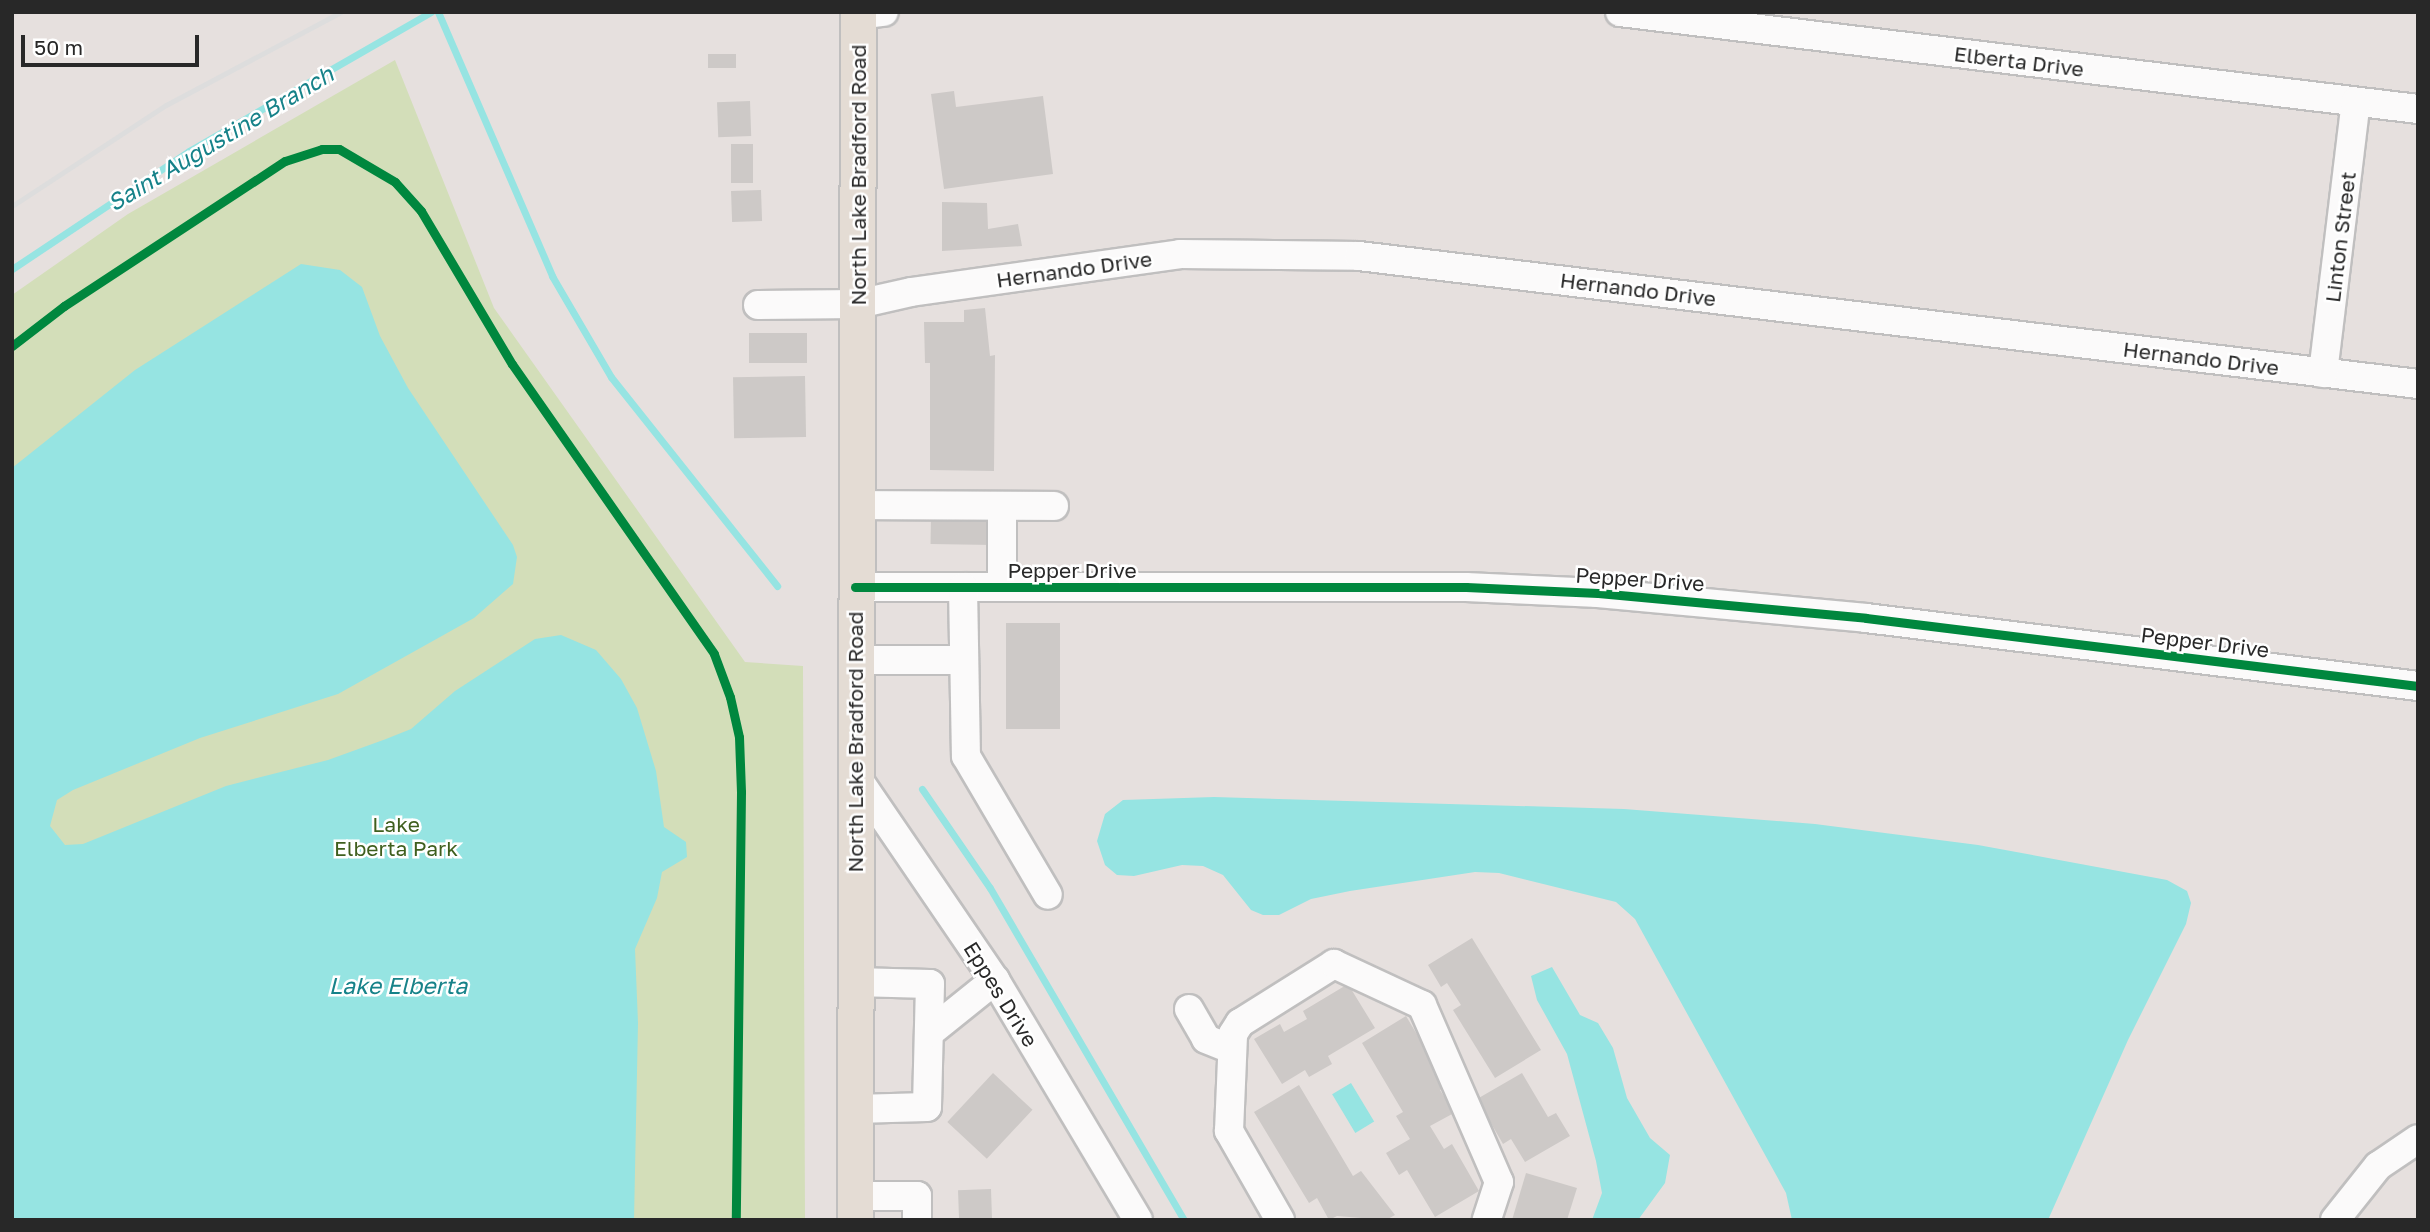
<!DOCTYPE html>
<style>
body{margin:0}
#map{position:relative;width:2430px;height:1232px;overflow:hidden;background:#e6e0de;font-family:"Golos Text",sans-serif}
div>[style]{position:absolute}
.green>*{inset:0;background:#d3deb9}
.water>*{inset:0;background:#96e4e2;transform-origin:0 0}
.stream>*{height:7px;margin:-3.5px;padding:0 3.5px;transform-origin:3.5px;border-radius:3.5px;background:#96e4e2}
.building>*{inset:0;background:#cdc9c7;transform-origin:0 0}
.roads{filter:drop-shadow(2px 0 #c0bfbf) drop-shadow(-2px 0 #c0bfbf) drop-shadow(0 2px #c0bfbf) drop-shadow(0 -2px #c0bfbf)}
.minor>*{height:28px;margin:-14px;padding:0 14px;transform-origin:14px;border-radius:14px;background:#fbfafa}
.major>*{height:35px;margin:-17.5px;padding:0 17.5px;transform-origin:17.5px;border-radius:17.5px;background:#e4dcd4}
.rail>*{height:5px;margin:-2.5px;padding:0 2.5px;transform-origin:2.5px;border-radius:2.5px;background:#ddd}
.cycleway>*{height:9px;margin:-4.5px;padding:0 4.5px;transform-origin:4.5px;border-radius:4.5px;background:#00873e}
span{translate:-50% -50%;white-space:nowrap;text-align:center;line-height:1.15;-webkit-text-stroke:5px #fff;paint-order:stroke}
.street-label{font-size:21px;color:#282828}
.park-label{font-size:21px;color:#3f5f1e}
.water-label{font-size:23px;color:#168289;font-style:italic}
.frame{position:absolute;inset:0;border:14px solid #282828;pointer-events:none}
.scale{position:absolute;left:21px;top:35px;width:178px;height:32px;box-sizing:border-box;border:4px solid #282828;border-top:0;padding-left:9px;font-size:21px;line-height:24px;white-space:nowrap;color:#282828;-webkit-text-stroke:5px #fff;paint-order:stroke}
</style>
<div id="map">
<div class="green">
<div style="clip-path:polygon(395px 60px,494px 308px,745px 662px,803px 666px,805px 1220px,12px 1220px,12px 295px,128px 214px)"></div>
</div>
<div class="water">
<div style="clip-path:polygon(301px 264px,340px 270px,362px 287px,380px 336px,408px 388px,513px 545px,517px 557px,513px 584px,474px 618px,338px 694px,200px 738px,73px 790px,57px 800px,50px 826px,65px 845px,83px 844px,226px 786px,328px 760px,386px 739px,411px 729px,455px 691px,535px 639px,561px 635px,596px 650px,621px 679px,637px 708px,656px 771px,664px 827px,686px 842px,687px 857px,662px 872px,657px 898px,635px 949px,638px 1023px,634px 1220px,12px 1220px,12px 468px,135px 370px)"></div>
<div style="clip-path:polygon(1214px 797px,1624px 809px,1815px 824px,1978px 845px,2167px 880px,2187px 891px,2191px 903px,2186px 924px,2128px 1040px,2048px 1220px,1792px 1220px,1786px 1193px,1635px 919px,1616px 902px,1499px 873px,1475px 872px,1350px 891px,1311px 899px,1279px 915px,1263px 915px,1251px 910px,1223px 875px,1203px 866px,1182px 865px,1134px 876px,1117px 875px,1105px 865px,1097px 841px,1105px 814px,1123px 800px)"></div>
<div style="clip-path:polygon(1552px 967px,1580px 1015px,1598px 1023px,1613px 1048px,1627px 1098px,1650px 1138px,1670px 1155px,1665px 1183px,1638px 1220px,1592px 1220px,1602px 1193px,1596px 1161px,1567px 1054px,1537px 1000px,1531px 976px)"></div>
<div style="left:1351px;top:1083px;width:45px;height:22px;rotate:59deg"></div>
</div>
<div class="stream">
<div style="left:438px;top:12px;width:288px;rotate:66.6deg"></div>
<div style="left:552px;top:276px;width:117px;rotate:59.7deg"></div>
<div style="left:611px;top:377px;width:267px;rotate:51.5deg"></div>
<div style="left:12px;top:269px;width:213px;rotate:-33.7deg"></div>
<div style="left:189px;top:151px;width:279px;rotate:-29.9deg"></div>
<div style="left:922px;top:789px;width:120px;rotate:55.5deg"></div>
<div style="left:990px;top:888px;width:385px;rotate:59.7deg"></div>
</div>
<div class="building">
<div style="left:708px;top:54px;width:28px;height:14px"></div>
<div style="clip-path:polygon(954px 91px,956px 107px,1043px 96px,1053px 174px,944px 189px,931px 94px)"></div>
<div style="left:750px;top:101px;width:35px;height:33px;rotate:88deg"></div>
<div style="left:731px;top:144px;width:22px;height:39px"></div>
<div style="left:761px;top:190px;width:31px;height:30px;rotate:88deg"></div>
<div style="clip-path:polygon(942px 202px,987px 203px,988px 229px,1018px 224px,1022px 246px,942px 251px)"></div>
<div style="clip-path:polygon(985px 308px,990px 356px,995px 355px,994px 471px,930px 470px,930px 363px,925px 363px,924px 322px,964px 322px,964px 310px)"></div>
<div style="left:749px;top:333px;width:58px;height:30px"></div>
<div style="left:805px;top:376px;width:61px;height:72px;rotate:89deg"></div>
<div style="left:931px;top:517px;width:78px;height:27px;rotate:1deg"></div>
<div style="left:1006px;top:623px;width:54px;height:106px"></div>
<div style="clip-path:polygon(1472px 938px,1541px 1050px,1495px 1078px,1453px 1010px,1461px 1005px,1447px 983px,1441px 987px,1428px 965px)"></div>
<div style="clip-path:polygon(1348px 984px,1375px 1028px,1328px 1056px,1332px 1064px,1309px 1077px,1305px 1070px,1282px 1084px,1254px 1039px,1280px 1024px,1284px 1032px,1307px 1019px,1303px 1011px)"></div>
<div style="clip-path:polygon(1406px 1016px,1447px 1085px,1440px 1090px,1454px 1113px,1430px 1126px,1444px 1149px,1452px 1144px,1479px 1191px,1435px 1217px,1407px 1170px,1399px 1175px,1386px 1153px,1410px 1139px,1396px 1116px,1403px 1112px,1362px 1043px)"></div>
<div style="left:993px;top:1073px;width:54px;height:67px;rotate:43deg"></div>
<div style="clip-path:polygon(1522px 1073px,1548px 1117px,1556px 1113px,1570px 1136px,1525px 1162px,1511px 1139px,1503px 1144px,1477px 1099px)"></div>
<div style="clip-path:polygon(1299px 1085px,1353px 1176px,1361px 1171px,1395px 1215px,1386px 1220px,1337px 1216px,1329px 1220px,1317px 1198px,1309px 1203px,1254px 1112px)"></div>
<div style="clip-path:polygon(1526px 1173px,1577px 1188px,1567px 1220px,1512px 1220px)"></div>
<div style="left:991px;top:1189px;width:31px;height:33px;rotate:88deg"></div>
</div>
<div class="roads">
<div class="minor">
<div style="left:1620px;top:12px;width:804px;rotate:6.93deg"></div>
<div style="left:858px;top:15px;width:26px;rotate:-7deg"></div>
<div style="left:758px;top:305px;width:100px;rotate:-0.6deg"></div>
<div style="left:858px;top:304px;width:54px;rotate:-12.8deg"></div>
<div style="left:911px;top:292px;width:272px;rotate:-8deg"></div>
<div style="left:1180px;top:254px;width:179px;rotate:0.6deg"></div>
<div style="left:1359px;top:256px;width:1067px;rotate:6.89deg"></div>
<div style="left:2323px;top:373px;width:273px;rotate:-83.1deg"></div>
<div style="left:856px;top:505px;width:198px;rotate:0.3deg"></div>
<div style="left:1002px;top:506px;width:81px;rotate:90deg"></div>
<div style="left:855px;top:587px;width:611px"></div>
<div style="left:1466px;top:587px;width:132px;rotate:2.6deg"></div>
<div style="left:1598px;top:593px;width:269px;rotate:5.3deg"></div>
<div style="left:1866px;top:618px;width:556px;rotate:7.02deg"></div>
<div style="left:963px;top:587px;width:169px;rotate:89deg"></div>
<div style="left:966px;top:756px;width:161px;rotate:59.5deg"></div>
<div style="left:855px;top:660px;width:109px"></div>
<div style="left:855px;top:775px;width:248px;rotate:55.7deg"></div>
<div style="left:995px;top:980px;width:279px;rotate:59.2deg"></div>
<div style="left:855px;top:982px;width:75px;rotate:1.5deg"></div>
<div style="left:930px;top:984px;width:123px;rotate:91.4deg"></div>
<div style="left:927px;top:1107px;width:72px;rotate:178.4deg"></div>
<div style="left:1189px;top:1009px;width:34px;rotate:60deg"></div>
<div style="left:1206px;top:1039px;width:27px;rotate:22deg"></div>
<div style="left:929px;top:1033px;width:85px;rotate:-38.8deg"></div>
<div style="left:855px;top:1196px;width:62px"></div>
<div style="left:917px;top:1196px;width:24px;rotate:90deg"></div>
<div style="left:1280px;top:1220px;width:103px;rotate:-119.8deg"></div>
<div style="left:1229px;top:1131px;width:97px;rotate:-87.6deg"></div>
<div style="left:1233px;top:1034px;width:13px;rotate:-58deg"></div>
<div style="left:1240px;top:1023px;width:111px;rotate:-32.1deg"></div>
<div style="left:1334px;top:964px;width:97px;rotate:25deg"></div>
<div style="left:1422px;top:1005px;width:193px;rotate:66.5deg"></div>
<div style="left:1499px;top:1182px;width:40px;rotate:108deg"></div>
<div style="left:2335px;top:1220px;width:69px;rotate:-51.5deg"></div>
<div style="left:2378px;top:1166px;width:48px;rotate:-34deg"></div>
</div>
<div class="major">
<div style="left:855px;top:1220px;width:1208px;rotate:-89.86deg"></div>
</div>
</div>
<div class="rail">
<div style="left:12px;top:206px;width:184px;rotate:-33.3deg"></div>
<div style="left:166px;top:105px;width:198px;rotate:-28deg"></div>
</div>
<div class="cycleway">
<div style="left:12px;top:346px;width:66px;rotate:-37.6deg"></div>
<div style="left:64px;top:306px;width:264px;rotate:-33.3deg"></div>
<div style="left:285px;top:161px;width:39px;rotate:-18deg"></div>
<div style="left:322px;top:149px;width:17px"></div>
<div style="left:339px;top:149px;width:65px;rotate:30.5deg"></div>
<div style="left:395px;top:182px;width:39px;rotate:48deg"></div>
<div style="left:421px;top:211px;width:178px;rotate:59.3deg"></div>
<div style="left:512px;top:364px;width:353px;rotate:55.1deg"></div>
<div style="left:714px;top:654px;width:46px;rotate:69.6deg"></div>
<div style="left:730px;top:697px;width:41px;rotate:77.3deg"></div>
<div style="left:739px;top:737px;width:55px;rotate:87.9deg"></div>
<div style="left:741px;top:792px;width:428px;rotate:90.7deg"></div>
<div style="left:855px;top:587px;width:611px"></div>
<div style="left:1466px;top:587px;width:132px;rotate:2.6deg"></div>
<div style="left:1598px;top:593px;width:269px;rotate:5.3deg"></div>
<div style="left:1866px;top:618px;width:556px;rotate:7.02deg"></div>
</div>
<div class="street-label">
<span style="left:2019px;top:61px;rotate:7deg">Elberta Drive</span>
<span style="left:858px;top:175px;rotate:-90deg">North Lake Bradford Road</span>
<span style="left:2340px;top:237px;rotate:-83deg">Linton Street</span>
<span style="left:1074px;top:269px;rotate:-8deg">Hernando Drive</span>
<span style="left:1638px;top:289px;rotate:7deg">Hernando Drive</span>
<span style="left:2201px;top:358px;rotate:7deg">Hernando Drive</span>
<span style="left:1072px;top:570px">Pepper Drive</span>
<span style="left:1640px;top:579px;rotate:4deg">Pepper Drive</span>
<span style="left:2205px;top:642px;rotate:7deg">Pepper Drive</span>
<span style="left:855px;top:742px;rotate:-90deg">North Lake Bradford Road</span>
<span style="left:1001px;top:994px;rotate:58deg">Eppes Drive</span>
</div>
<div class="park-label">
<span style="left:396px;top:836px">Lake<br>Elberta Park</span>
</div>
<div class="water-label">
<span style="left:220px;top:138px;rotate:-31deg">Saint Augustine Branch</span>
<span style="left:398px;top:985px">Lake Elberta</span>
</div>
<div class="frame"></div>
<div class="scale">50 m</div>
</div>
